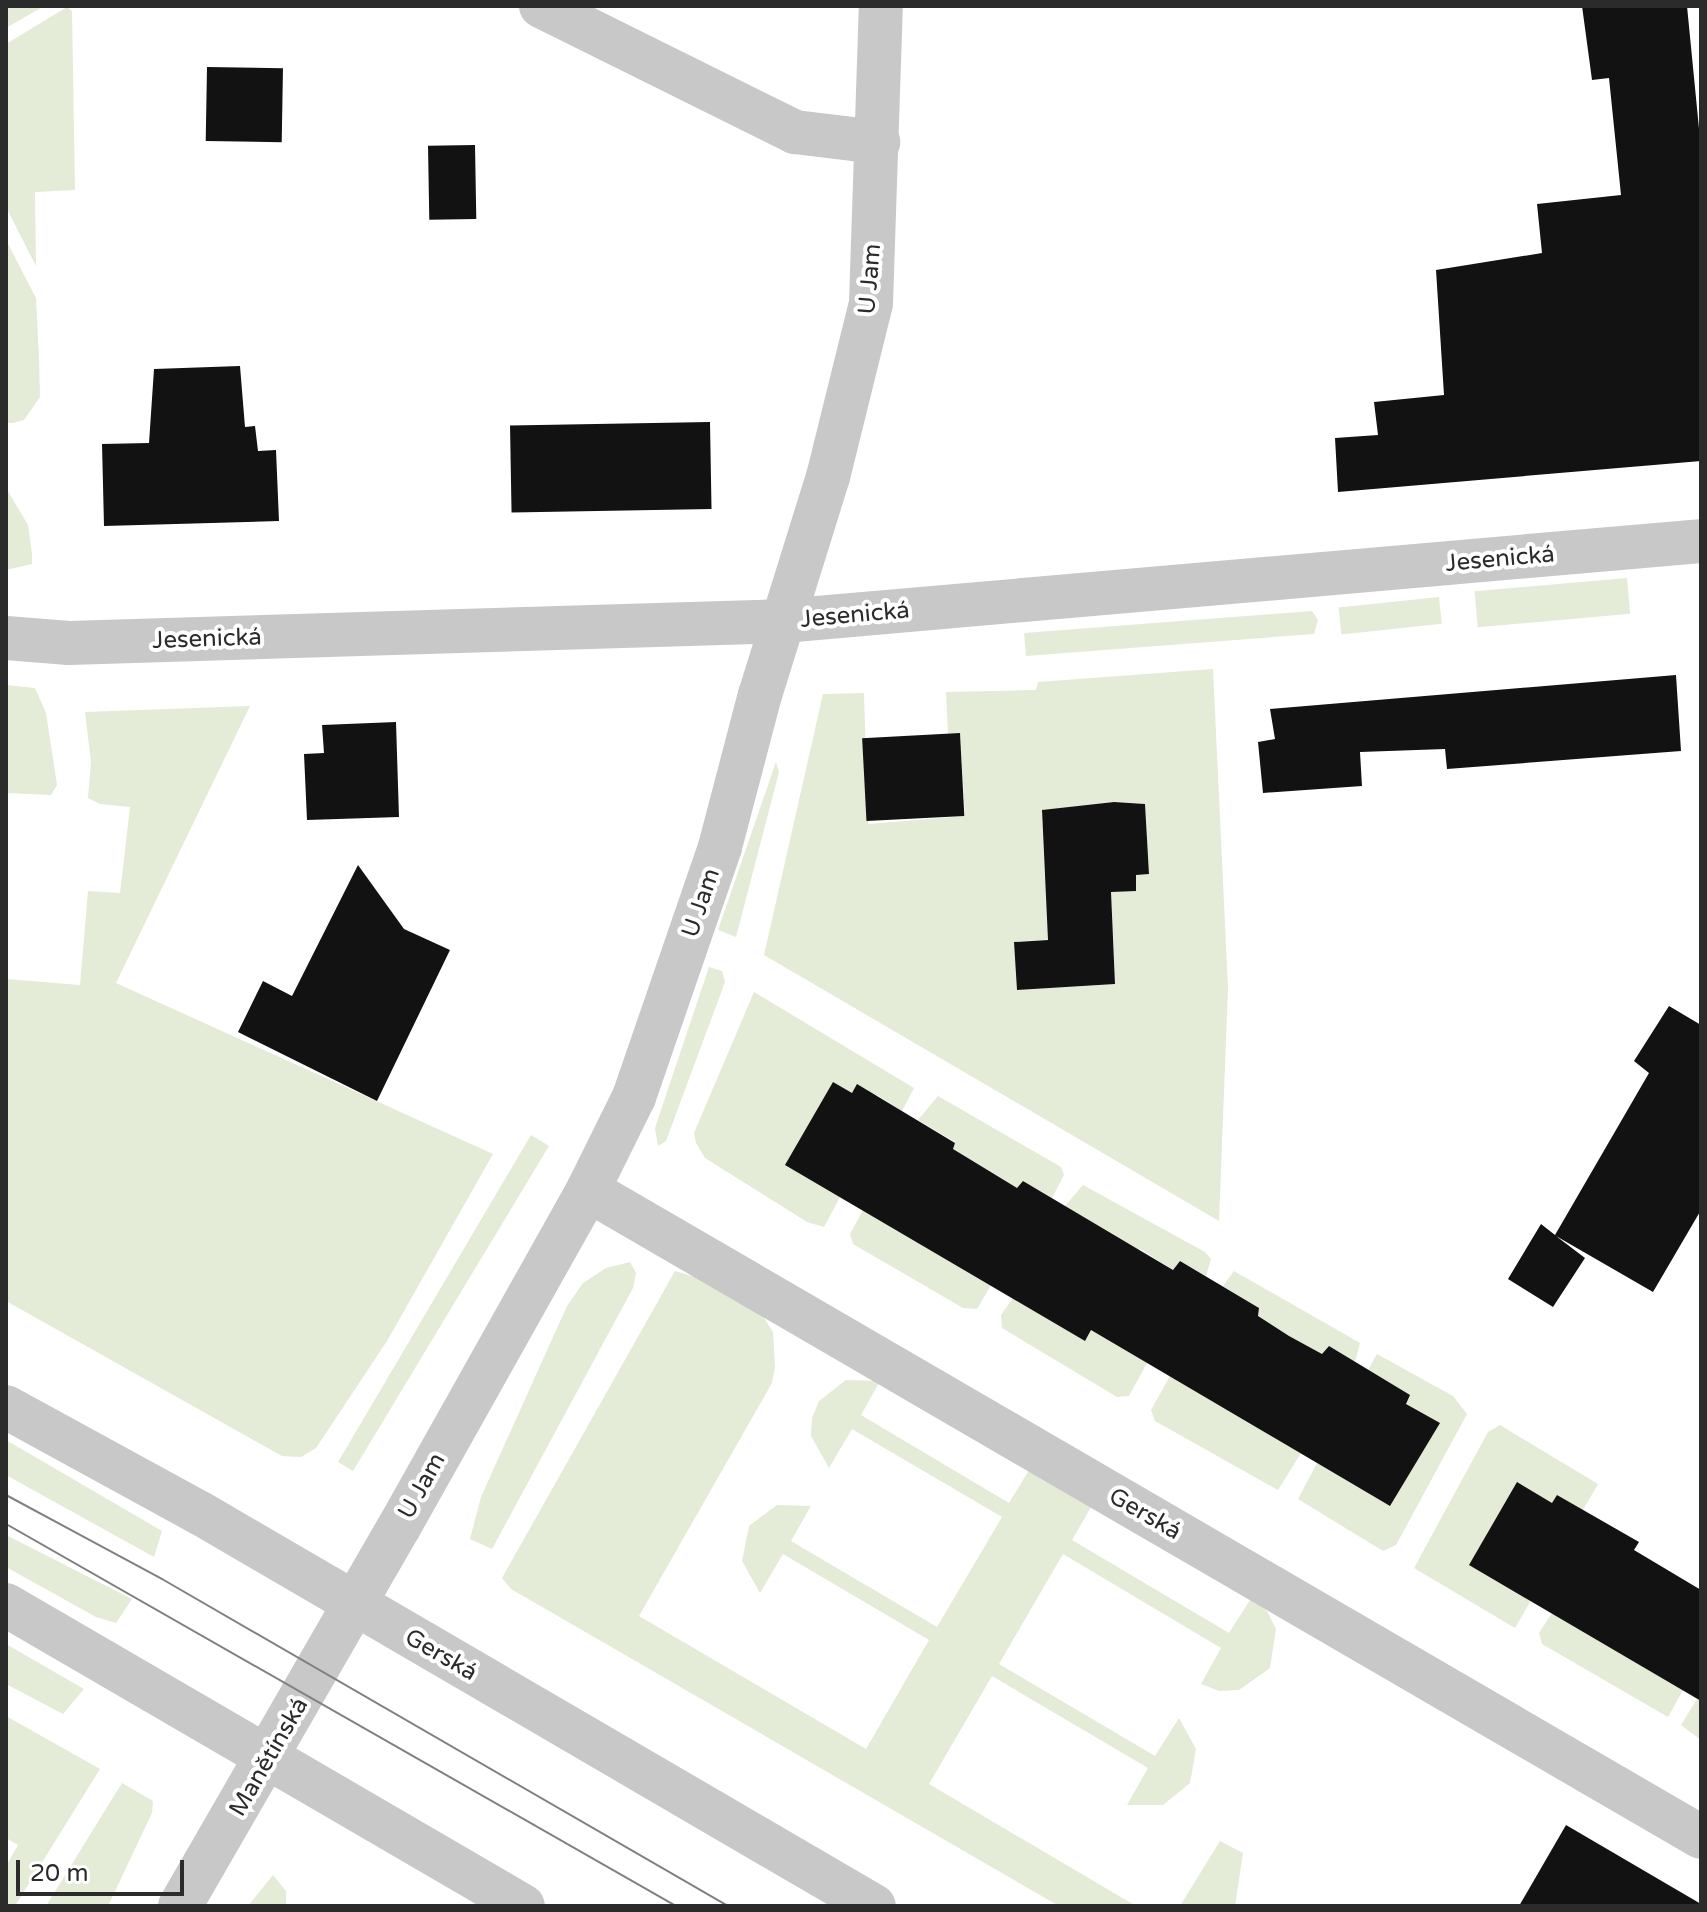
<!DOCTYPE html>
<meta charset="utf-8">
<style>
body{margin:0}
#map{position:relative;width:1707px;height:1912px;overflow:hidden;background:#fff;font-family:"Varela Round",sans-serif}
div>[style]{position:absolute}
.green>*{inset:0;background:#e4ebd7;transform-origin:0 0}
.building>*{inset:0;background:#121212;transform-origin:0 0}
.minor>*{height:44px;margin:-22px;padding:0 22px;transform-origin:22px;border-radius:22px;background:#c8c8c8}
.tertiary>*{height:44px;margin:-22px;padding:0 22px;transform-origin:22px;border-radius:22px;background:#c8c8c8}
.tram>*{height:2px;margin:-1px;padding:0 1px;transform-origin:1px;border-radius:1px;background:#808080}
span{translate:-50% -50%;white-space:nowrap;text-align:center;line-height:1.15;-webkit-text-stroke:8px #fff;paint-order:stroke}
.street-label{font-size:24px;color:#2b2b2b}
.frame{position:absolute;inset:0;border:8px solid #2b2b2b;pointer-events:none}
.scale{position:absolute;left:16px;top:1860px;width:168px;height:36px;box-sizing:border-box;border:4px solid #2b2b2b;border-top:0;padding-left:10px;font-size:24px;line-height:28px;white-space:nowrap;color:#2b2b2b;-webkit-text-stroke:6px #fff;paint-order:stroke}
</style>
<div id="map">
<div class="green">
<div style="clip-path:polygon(6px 6px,44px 6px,6px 28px)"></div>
<div style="clip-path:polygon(67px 7px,72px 11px,75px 190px,35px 192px,36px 266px,6px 207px,6px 44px)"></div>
<div style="clip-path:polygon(6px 240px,36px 298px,39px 358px,40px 397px,24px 420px,13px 423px,6px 423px)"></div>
<div style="clip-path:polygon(6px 488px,28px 525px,32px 554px,32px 564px,6px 570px)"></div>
<div style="left:1627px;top:578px;width:36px;height:153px;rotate:85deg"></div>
<div style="left:1439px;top:597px;width:27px;height:101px;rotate:84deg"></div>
<div style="clip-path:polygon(1312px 611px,1318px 620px,1314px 634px,1026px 656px,1024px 633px)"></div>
<div style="clip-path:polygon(evenodd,1213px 669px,1228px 988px,1219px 1221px,764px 955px,823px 694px,864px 693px,868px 824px,965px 816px,960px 733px,948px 734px,946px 692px,1036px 690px,1038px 682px,1213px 669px,1113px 802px,1145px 804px,1149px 873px,1136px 875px,1136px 890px,1080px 893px,1077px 877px,1045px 879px,1042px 811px,1113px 802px,1213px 669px,1113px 935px,1115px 984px,1018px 990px,1014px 942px,1113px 935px)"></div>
<div style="clip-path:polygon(6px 685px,35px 688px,46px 713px,57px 785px,51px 795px,6px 793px)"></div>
<div style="clip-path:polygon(250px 706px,116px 983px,493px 1154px,387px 1341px,316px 1448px,301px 1457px,282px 1456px,6px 1301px,6px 979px,80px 985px,88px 891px,120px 893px,130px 807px,100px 804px,88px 798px,91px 762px,85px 712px)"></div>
<div style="clip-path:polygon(776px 762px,779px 772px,736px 937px,718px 930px)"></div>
<div style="clip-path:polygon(709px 967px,722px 971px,725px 982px,666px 1141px,658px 1146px,655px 1128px)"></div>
<div style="clip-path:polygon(754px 992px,914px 1088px,902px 1111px,877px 1095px,867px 1102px,833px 1082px,840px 1197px,824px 1227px,807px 1222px,705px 1158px,696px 1143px,694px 1133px)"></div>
<div style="clip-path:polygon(938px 1096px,1061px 1167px,1064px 1175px,1052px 1198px,1023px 1181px,1015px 1190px,952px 1151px,955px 1142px,918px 1120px)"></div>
<div style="clip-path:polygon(531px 1135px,549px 1146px,353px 1471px,338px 1462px)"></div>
<div style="clip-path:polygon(1083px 1185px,1205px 1252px,1211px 1259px,1206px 1276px,1180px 1261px,1173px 1270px,1140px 1249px,1134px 1258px,1065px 1206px)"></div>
<div style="clip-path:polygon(863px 1210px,991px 1285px,977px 1309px,963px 1308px,853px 1244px,850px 1234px)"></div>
<div style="clip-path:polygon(630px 1262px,636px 1273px,633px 1288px,492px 1549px,470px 1539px,481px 1497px,567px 1306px,583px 1283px,606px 1268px)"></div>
<div style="clip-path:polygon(675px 1271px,712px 1282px,763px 1316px,773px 1332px,775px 1367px,772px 1383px,639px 1616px,866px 1749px,929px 1640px,783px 1554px,760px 1593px,742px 1561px,749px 1526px,777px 1505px,811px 1506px,791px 1541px,937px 1627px,1002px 1517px,852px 1429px,829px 1468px,811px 1436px,812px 1418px,819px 1401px,846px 1380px,880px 1381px,861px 1415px,1009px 1503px,1031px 1467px,1094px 1502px,1072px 1540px,1229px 1633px,1252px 1597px,1267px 1611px,1276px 1629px,1270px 1668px,1239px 1690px,1219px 1691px,1201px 1684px,1221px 1648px,1063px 1554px,999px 1664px,1155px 1756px,1179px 1718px,1196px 1749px,1190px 1783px,1163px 1805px,1127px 1805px,1148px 1768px,992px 1676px,929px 1784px,1136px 1906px,1059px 1906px,511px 1589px,502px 1578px)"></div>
<div style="clip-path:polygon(1234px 1271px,1360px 1343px,1355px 1362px,1329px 1346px,1320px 1356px,1257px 1318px,1259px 1308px,1223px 1286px)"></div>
<div style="clip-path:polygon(1013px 1298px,1085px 1341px,1091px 1330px,1147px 1363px,1129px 1396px,1117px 1397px,1002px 1328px,1001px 1315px)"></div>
<div style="clip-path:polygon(1377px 1354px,1453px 1396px,1467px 1414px,1396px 1545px,1383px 1551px,1298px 1499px,1317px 1463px,1390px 1506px,1439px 1424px,1406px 1404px,1368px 1370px)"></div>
<div style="clip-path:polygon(1170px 1376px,1301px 1453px,1278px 1490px,1155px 1421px,1151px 1410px)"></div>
<div style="clip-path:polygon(1500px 1425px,1598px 1484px,1515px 1628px,1414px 1568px,1488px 1432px)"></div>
<div style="clip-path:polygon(6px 1440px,162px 1531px,154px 1557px,6px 1475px)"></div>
<div style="clip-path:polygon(6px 1535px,132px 1599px,116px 1623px,96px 1617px,6px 1567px)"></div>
<div style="clip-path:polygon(1552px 1613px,1683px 1690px,1668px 1717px,1542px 1644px,1539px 1633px)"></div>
<div style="clip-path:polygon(6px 1644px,84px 1689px,63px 1714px,6px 1684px)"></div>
<div style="clip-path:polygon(1697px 1699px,1701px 1701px,1701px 1740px,1681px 1725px)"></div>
<div style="clip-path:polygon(6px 1716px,100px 1769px,15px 1906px,6px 1906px,6px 1866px,18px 1845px,6px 1838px)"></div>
<div style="clip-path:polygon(122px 1783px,153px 1801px,152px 1813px,108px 1906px,46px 1906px)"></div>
<div style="clip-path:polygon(1220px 1841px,1243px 1853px,1235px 1906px,1180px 1906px)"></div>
<div style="clip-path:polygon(273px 1875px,286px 1891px,286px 1906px,248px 1906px)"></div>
</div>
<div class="building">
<div style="clip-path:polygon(1582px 6px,1687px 6px,1701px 149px,1701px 461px,1338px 492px,1335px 438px,1378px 435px,1374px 402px,1444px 395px,1436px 270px,1542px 253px,1537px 204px,1621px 195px,1609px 78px,1592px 80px)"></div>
<div style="left:207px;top:67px;width:76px;height:74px;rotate:1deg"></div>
<div style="left:475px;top:145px;width:74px;height:47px;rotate:89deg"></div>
<div style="clip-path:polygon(240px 366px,245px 427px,255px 426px,258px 451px,276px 450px,279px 521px,104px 526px,102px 444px,149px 443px,154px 369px)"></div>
<div style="left:710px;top:422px;width:87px;height:200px;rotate:89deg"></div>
<div style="clip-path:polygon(1676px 675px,1681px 751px,1447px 769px,1445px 749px,1360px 752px,1362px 786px,1263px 793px,1258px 742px,1275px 739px,1270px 709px)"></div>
<div style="clip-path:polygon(396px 722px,399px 817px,307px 820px,304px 754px,324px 753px,322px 725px)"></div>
<div style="left:960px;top:733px;width:83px;height:98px;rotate:87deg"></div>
<div style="clip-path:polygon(1114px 802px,1145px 804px,1149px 874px,1136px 875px,1136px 891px,1111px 892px,1115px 984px,1017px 990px,1014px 942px,1048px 940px,1042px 810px)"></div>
<div style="clip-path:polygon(358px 865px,404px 929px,450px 950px,377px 1101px,238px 1032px,263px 981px,292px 996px)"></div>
<div style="clip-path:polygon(1669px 1006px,1701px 1025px,1701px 1210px,1653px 1292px,1556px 1236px,1585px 1258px,1553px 1307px,1508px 1279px,1541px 1224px,1555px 1235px,1649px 1073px,1634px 1061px)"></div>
<div style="clip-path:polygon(833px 1082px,852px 1093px,857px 1084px,955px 1143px,953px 1149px,1017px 1188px,1023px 1181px,1173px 1270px,1180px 1261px,1259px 1308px,1258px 1316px,1289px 1336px,1322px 1354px,1329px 1346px,1410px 1395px,1406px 1404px,1440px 1423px,1390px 1506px,1091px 1330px,1085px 1341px,785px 1165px)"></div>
<div style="clip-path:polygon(1517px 1482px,1552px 1503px,1557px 1495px,1639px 1542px,1634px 1550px,1701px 1590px,1701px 1701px,1469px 1565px)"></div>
<div style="clip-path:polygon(1566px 1825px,1701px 1904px,1701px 1906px,1519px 1906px)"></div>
</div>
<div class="minor">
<div style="left:541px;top:6px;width:284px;rotate:26.4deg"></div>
<div style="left:795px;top:132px;width:84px;rotate:6.9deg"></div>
<div style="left:6px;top:638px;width:63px;rotate:4.5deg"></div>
<div style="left:69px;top:643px;width:714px;rotate:-1.76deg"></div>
<div style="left:783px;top:621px;width:921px;rotate:-4.98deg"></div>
<div style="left:588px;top:1190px;width:1287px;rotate:30.17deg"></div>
<div style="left:180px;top:1906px;width:438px;rotate:-60deg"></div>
<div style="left:399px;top:1527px;width:386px;rotate:-60.7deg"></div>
<div style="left:588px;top:1190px;width:104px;rotate:-63.7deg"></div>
<div style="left:634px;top:1097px;width:264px;rotate:-71deg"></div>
<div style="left:720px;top:847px;width:157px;rotate:-75.3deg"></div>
<div style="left:760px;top:695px;width:228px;rotate:-72.7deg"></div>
<div style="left:828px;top:477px;width:179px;rotate:-76.1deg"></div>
<div style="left:871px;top:303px;width:297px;rotate:-88.1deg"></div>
</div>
<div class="tertiary">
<div style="left:6px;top:1407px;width:221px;rotate:28.7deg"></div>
<div style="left:200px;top:1513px;width:780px;rotate:30.25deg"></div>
<div style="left:6px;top:1605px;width:598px;rotate:30.21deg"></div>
</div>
<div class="tram">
<div style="left:6px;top:1495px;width:177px;rotate:28.3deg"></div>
<div style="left:162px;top:1579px;width:654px;rotate:30.02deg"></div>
<div style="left:6px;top:1524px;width:771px;rotate:29.69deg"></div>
</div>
<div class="street-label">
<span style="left:870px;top:279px;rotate:-85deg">U Jam</span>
<span style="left:1500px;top:559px;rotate:-5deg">Jesenická</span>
<span style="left:855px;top:615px;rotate:-5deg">Jesenická</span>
<span style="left:207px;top:639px;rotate:-2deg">Jesenická</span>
<span style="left:701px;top:903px;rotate:-71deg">U Jam</span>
<span style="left:422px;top:1486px;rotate:-61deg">U Jam</span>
<span style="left:1145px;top:1514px;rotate:30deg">Gerská</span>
<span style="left:441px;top:1655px;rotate:30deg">Gerská</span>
<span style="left:269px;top:1757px;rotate:-60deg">Manětínská</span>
</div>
<div class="frame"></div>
<div class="scale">20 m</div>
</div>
